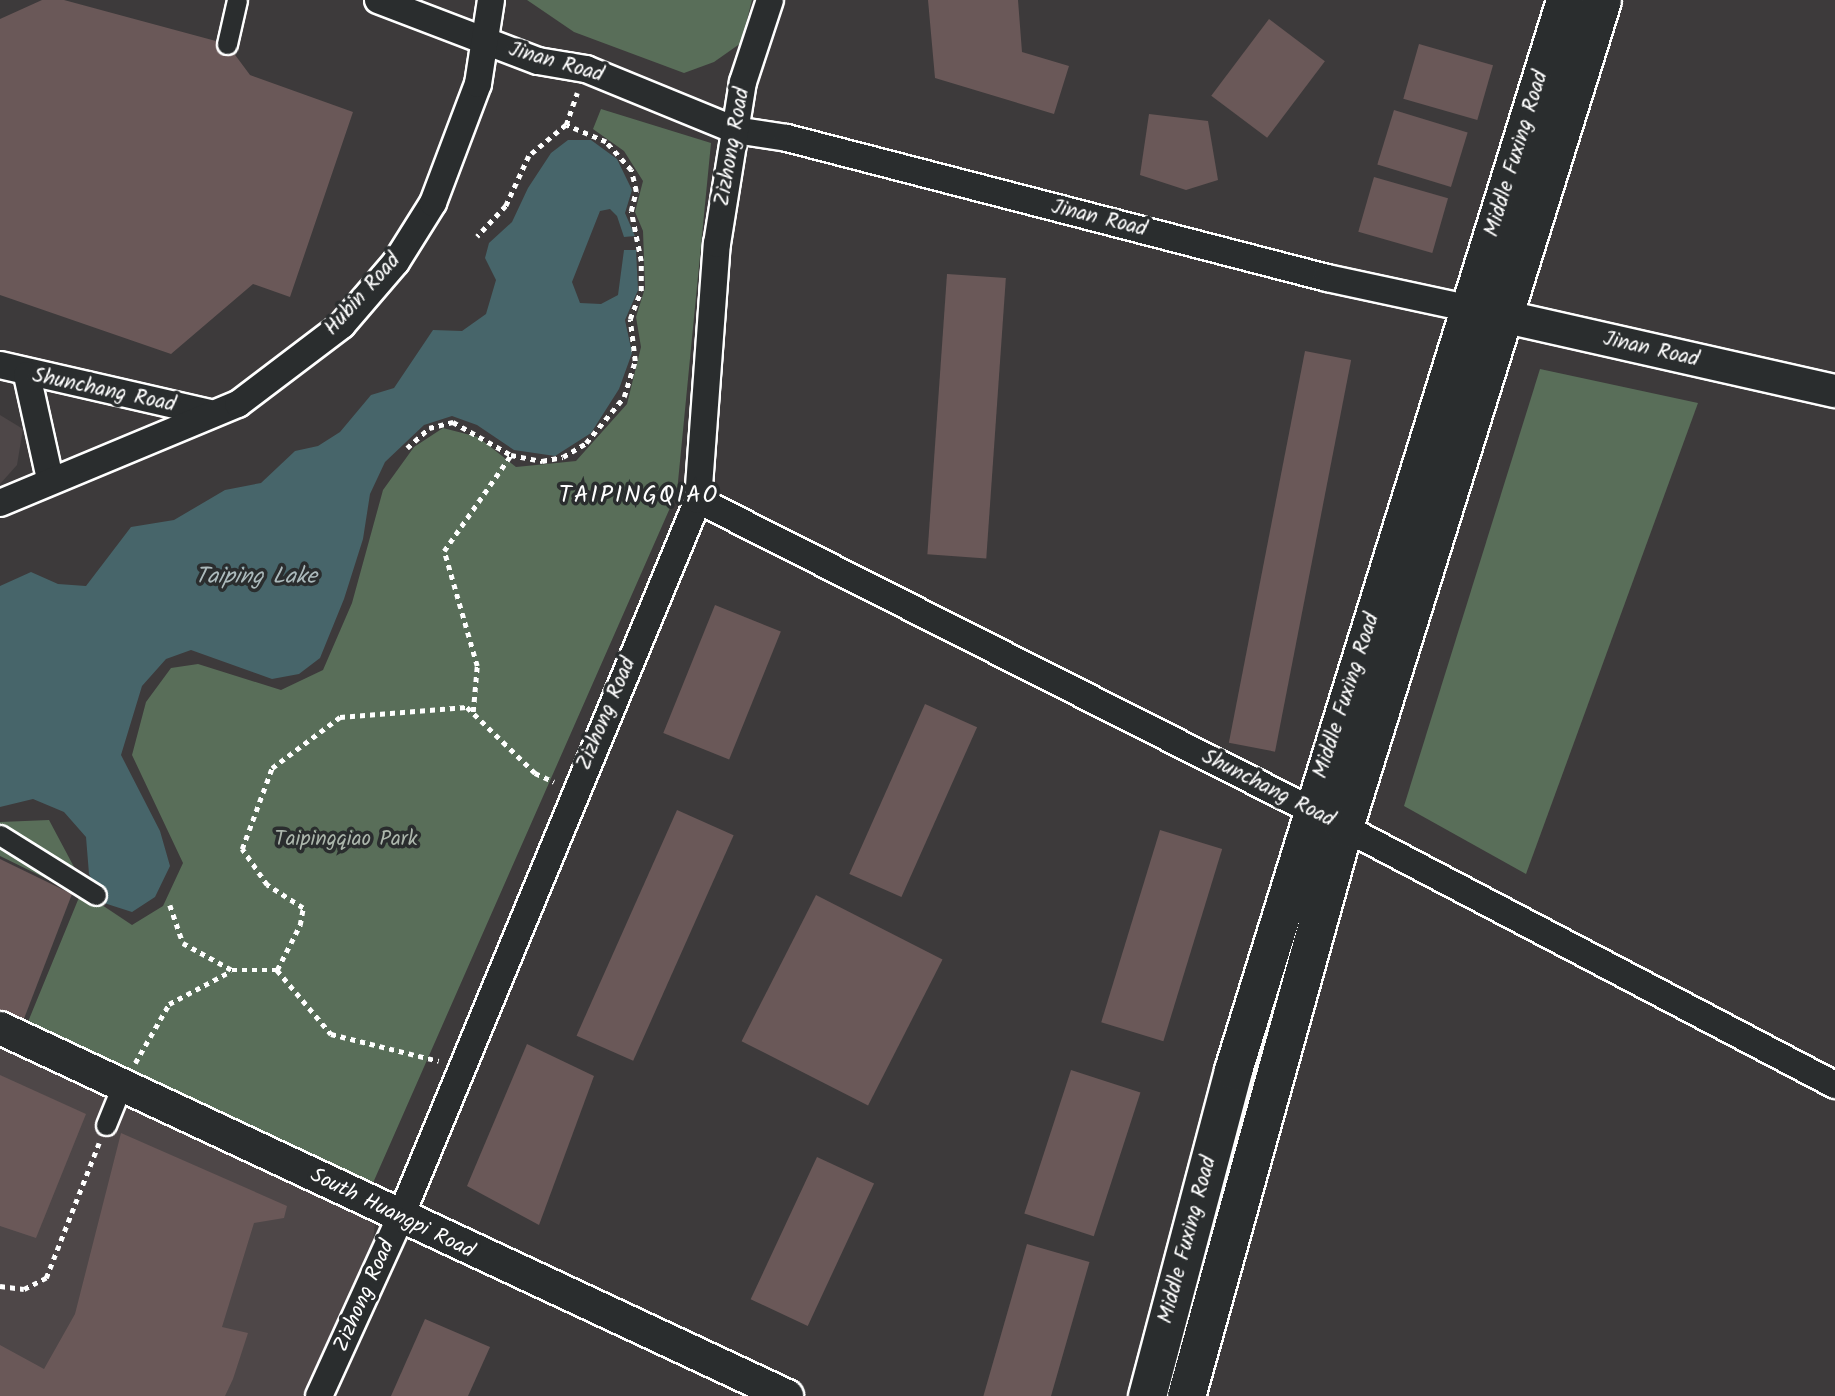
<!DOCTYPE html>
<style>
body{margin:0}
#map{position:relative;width:1835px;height:1396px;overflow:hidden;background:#3d3a3b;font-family:Kalam,sans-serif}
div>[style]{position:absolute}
.built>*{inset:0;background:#4e4748}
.green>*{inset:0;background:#596e59}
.water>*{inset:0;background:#47656a}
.building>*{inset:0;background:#6a5858;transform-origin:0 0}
.path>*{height:4.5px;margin-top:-2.25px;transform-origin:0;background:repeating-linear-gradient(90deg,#fff 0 5px,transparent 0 10px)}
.roads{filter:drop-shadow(2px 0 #fff) drop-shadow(-2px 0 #fff) drop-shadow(0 2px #fff) drop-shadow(0 -2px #fff)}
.pedestrian>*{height:19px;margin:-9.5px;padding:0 9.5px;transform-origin:9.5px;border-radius:9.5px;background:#2a2d2e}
.minor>*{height:26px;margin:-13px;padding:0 13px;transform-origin:13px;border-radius:13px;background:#2a2d2e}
.tertiary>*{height:32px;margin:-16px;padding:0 16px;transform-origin:16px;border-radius:16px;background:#2a2d2e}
.secondary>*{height:37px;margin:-18.5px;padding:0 18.5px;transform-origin:18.5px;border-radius:18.5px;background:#2a2d2e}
span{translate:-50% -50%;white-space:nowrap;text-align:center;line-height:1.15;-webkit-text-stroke:7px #2a2d2e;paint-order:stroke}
.street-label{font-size:21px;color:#fff}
.park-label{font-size:21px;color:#acb6ac}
.water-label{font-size:23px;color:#acbabc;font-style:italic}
.quarter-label{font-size:24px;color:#fff;letter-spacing:2px}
</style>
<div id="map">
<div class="built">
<div style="clip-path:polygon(0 415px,23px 429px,17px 465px,0 484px)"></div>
<div style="clip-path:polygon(0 1042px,375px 1223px,372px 1250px,303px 1396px,0 1396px)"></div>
</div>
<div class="green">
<div style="clip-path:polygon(527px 0,752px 0,741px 43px,714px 62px,684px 73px,574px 32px)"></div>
<div style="clip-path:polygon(601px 109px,711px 143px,677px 492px,369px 1192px,23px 1034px,80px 895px,0 856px,0 822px,49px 820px,90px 897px,132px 925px,163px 906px,183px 863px,132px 755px,146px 702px,171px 668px,198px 664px,281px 690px,323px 670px,352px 603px,383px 490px,414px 447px,443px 428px,478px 437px,516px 467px,576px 461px,627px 404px,641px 347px,636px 317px,645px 288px,643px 231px,635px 212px,643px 181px,624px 151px,593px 129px)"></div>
<div style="clip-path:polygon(1540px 369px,1698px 403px,1526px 874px,1404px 806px)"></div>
</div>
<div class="water">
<div style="clip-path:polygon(568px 140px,591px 140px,617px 159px,632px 190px,625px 213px,635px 236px,624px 237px,617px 216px,610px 209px,600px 211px,572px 282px,580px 303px,601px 304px,618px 295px,624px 250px,636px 250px,638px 290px,625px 320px,632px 353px,619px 389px,591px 433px,555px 456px,514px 450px,477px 425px,452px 416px,424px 425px,385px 462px,370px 494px,363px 539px,344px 599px,320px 658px,299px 674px,272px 679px,191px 650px,166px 659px,142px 686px,121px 755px,160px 831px,170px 866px,155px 897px,132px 912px,104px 903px,89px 874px,86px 837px,64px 812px,33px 799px,0 807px,0 586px,31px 572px,58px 584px,86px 586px,131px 527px,174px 520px,225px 490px,261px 483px,295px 451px,318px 446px,340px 432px,371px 395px,394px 388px,433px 330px,462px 331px,486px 314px,496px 280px,485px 258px,489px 243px,512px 222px,528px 188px,551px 153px)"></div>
</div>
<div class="building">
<div style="clip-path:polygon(42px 0,64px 0,227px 44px,250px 75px,353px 112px,290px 297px,253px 284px,171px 354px,0 295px,0 19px)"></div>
<div style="clip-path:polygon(928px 0,1018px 0,1022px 52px,1069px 66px,1054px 114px,935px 78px)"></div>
<div style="left:1269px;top:19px;width:70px;height:96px;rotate:37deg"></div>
<div style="left:1419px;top:44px;width:77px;height:57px;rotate:16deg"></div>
<div style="left:1394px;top:110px;width:77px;height:57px;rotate:17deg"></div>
<div style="clip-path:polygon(1149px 114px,1208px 121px,1218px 180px,1186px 190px,1140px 175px)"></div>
<div style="left:1374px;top:177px;width:77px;height:57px;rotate:16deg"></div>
<div style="left:947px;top:274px;width:59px;height:281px;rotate:4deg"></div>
<div style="left:1305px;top:351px;width:47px;height:399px;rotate:11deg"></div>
<div style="left:715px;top:605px;width:71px;height:138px;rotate:22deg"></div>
<div style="left:925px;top:704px;width:57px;height:186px;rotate:24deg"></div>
<div style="left:677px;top:810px;width:62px;height:247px;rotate:24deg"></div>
<div style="left:1160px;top:830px;width:65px;height:201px;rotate:17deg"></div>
<div style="clip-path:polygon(0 859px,72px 894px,20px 1029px,0 1018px)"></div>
<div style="left:816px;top:895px;width:142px;height:164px;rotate:27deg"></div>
<div style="clip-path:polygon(527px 1044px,594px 1076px,539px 1225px,467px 1186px)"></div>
<div style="left:1071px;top:1070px;width:73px;height:151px;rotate:18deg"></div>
<div style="clip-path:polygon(0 1075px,86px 1114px,36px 1238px,0 1226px)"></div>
<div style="clip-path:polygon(121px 1133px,287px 1206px,284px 1218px,254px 1223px,222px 1327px,248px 1333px,233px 1379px,225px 1396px,0 1396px,0 1345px,44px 1369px,75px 1314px)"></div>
<div style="left:817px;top:1157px;width:63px;height:157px;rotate:25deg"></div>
<div style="left:1027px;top:1244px;width:65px;height:159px;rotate:16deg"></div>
<div style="clip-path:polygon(425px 1319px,490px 1347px,468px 1396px,391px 1396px)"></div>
</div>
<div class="path">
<div style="left:566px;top:125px;width:34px;rotate:-71deg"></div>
<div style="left:407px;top:448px;width:30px;rotate:-42deg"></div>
<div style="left:429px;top:428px;width:25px;rotate:-14deg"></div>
<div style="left:453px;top:422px;width:67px;rotate:29.6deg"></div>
<div style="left:511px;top:455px;width:32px;rotate:11deg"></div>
<div style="left:542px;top:461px;width:21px;rotate:-11deg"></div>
<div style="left:563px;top:457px;width:27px;rotate:-31deg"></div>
<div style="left:586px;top:443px;width:60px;rotate:-50.4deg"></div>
<div style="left:624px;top:397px;width:38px;rotate:-73deg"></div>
<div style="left:635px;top:361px;width:42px;rotate:-96.8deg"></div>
<div style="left:630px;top:319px;width:30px;rotate:-69deg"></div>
<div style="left:641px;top:291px;width:30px;rotate:-90deg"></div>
<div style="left:641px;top:261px;width:51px;rotate:-101.3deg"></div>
<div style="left:631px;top:211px;width:21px;rotate:-76deg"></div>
<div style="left:636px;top:191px;width:22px;rotate:-103deg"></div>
<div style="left:631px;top:170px;width:38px;rotate:-132deg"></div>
<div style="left:606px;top:142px;width:43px;rotate:-157deg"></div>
<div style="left:566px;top:125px;width:48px;rotate:140deg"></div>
<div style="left:529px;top:156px;width:55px;rotate:114.7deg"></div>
<div style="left:506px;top:206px;width:42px;rotate:133.1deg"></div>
<div style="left:473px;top:712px;width:46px;rotate:-85deg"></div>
<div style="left:477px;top:666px;width:120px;rotate:-106deg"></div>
<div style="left:444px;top:551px;width:117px;rotate:-55.1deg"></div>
<div style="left:170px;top:905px;width:40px;rotate:71.1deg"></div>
<div style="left:183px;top:943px;width:56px;rotate:28.9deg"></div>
<div style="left:232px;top:970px;width:45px"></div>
<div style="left:277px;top:970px;width:84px;rotate:49.8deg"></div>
<div style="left:331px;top:1034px;width:111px;rotate:14deg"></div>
<div style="left:277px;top:970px;width:51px;rotate:-62.9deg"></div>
<div style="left:300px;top:925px;width:17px;rotate:-80deg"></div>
<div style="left:303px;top:908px;width:43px;rotate:-147.4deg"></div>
<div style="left:267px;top:885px;width:44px;rotate:-124.8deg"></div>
<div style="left:242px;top:849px;width:86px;rotate:-69.7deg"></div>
<div style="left:272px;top:768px;width:85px;rotate:-36.9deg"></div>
<div style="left:340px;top:717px;width:127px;rotate:-4.5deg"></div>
<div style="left:467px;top:707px;width:95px;rotate:44.1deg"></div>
<div style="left:535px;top:773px;width:21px;rotate:25deg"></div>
<div style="left:135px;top:1063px;width:68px;rotate:-60deg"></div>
<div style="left:169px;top:1004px;width:70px;rotate:-28deg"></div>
<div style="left:0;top:1286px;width:24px;rotate:7deg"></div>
<div style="left:24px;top:1289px;width:25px;rotate:-27deg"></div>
<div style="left:46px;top:1278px;width:145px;rotate:-68.6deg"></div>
</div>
<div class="roads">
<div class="pedestrian">
<div style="left:227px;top:44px;width:45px;rotate:-77.2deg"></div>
<div style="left:0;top:835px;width:113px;rotate:32deg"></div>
<div style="left:106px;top:1125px;width:45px;rotate:-68deg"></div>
</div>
<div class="minor">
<div style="left:378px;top:0;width:171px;rotate:20.9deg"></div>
<div style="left:538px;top:61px;width:49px;rotate:9.5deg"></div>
<div style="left:586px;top:69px;width:161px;rotate:22.3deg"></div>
<div style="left:735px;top:130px;width:53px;rotate:8.7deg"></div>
<div style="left:787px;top:138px;width:558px;rotate:14.53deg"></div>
<div style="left:1327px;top:278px;width:162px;rotate:12.1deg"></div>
<div style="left:0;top:365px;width:214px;rotate:12.9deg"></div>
<div style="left:27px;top:375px;width:107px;rotate:77.5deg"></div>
<div style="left:698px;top:500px;width:687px;rotate:26.83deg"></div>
<div style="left:1311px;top:810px;width:592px;rotate:27.69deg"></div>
<div style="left:0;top:503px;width:258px;rotate:-22.6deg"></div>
<div style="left:238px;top:404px;width:131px;rotate:-37.2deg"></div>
<div style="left:342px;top:325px;width:83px;rotate:-49.4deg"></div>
<div style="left:396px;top:262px;width:70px;rotate:-57.9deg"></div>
<div style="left:433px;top:203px;width:127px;rotate:-69.3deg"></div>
<div style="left:478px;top:84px;width:85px;rotate:-81.2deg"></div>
<div style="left:319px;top:1396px;width:196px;rotate:-65.5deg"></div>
<div style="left:400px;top:1218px;width:777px;rotate:-67.46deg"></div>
<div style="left:698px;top:500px;width:257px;rotate:-85.8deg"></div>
<div style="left:717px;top:244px;width:164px;rotate:-80.9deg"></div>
<div style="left:743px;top:82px;width:86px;rotate:-71.8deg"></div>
</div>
<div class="tertiary">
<div style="left:1506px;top:317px;width:337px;rotate:12.7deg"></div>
<div style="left:0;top:1028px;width:869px;rotate:25.06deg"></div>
</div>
<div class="secondary">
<div style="left:1147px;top:1396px;width:337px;rotate:-75.2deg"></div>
<div style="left:1233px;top:1070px;width:1120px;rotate:-72.76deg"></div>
<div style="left:1186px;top:1396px;width:591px;rotate:-74.48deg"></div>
<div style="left:1344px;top:827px;width:866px;rotate:-72.67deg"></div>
</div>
</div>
<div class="street-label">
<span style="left:556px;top:63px;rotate:16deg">Jinan Road</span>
<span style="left:733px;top:147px;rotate:-80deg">Zizhong Road</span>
<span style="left:1517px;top:154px;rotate:-73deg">Middle Fuxing Road</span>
<span style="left:1099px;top:219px;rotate:14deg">Jinan Road</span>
<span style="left:363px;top:295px;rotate:-48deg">Hubin Road</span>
<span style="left:1651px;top:350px;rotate:13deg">Jinan Road</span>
<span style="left:104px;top:391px;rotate:12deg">Shunchang Road</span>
<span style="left:1347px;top:696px;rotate:-72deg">Middle Fuxing Road</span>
<span style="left:607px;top:714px;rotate:-67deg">Zizhong Road</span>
<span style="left:1268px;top:789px;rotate:27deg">Shunchang Road</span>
<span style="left:392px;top:1214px;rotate:26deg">South Huangpi Road</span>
<span style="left:1188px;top:1240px;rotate:-75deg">Middle Fuxing Road</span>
<span style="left:365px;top:1296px;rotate:-66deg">Zizhong Road</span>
</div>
<div class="park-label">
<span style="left:346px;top:840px">Taipingqiao Park</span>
</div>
<div class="water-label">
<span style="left:256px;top:577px">Taiping Lake</span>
</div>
<div class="quarter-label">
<span style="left:639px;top:496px">TAIPINGQIAO</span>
</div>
</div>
